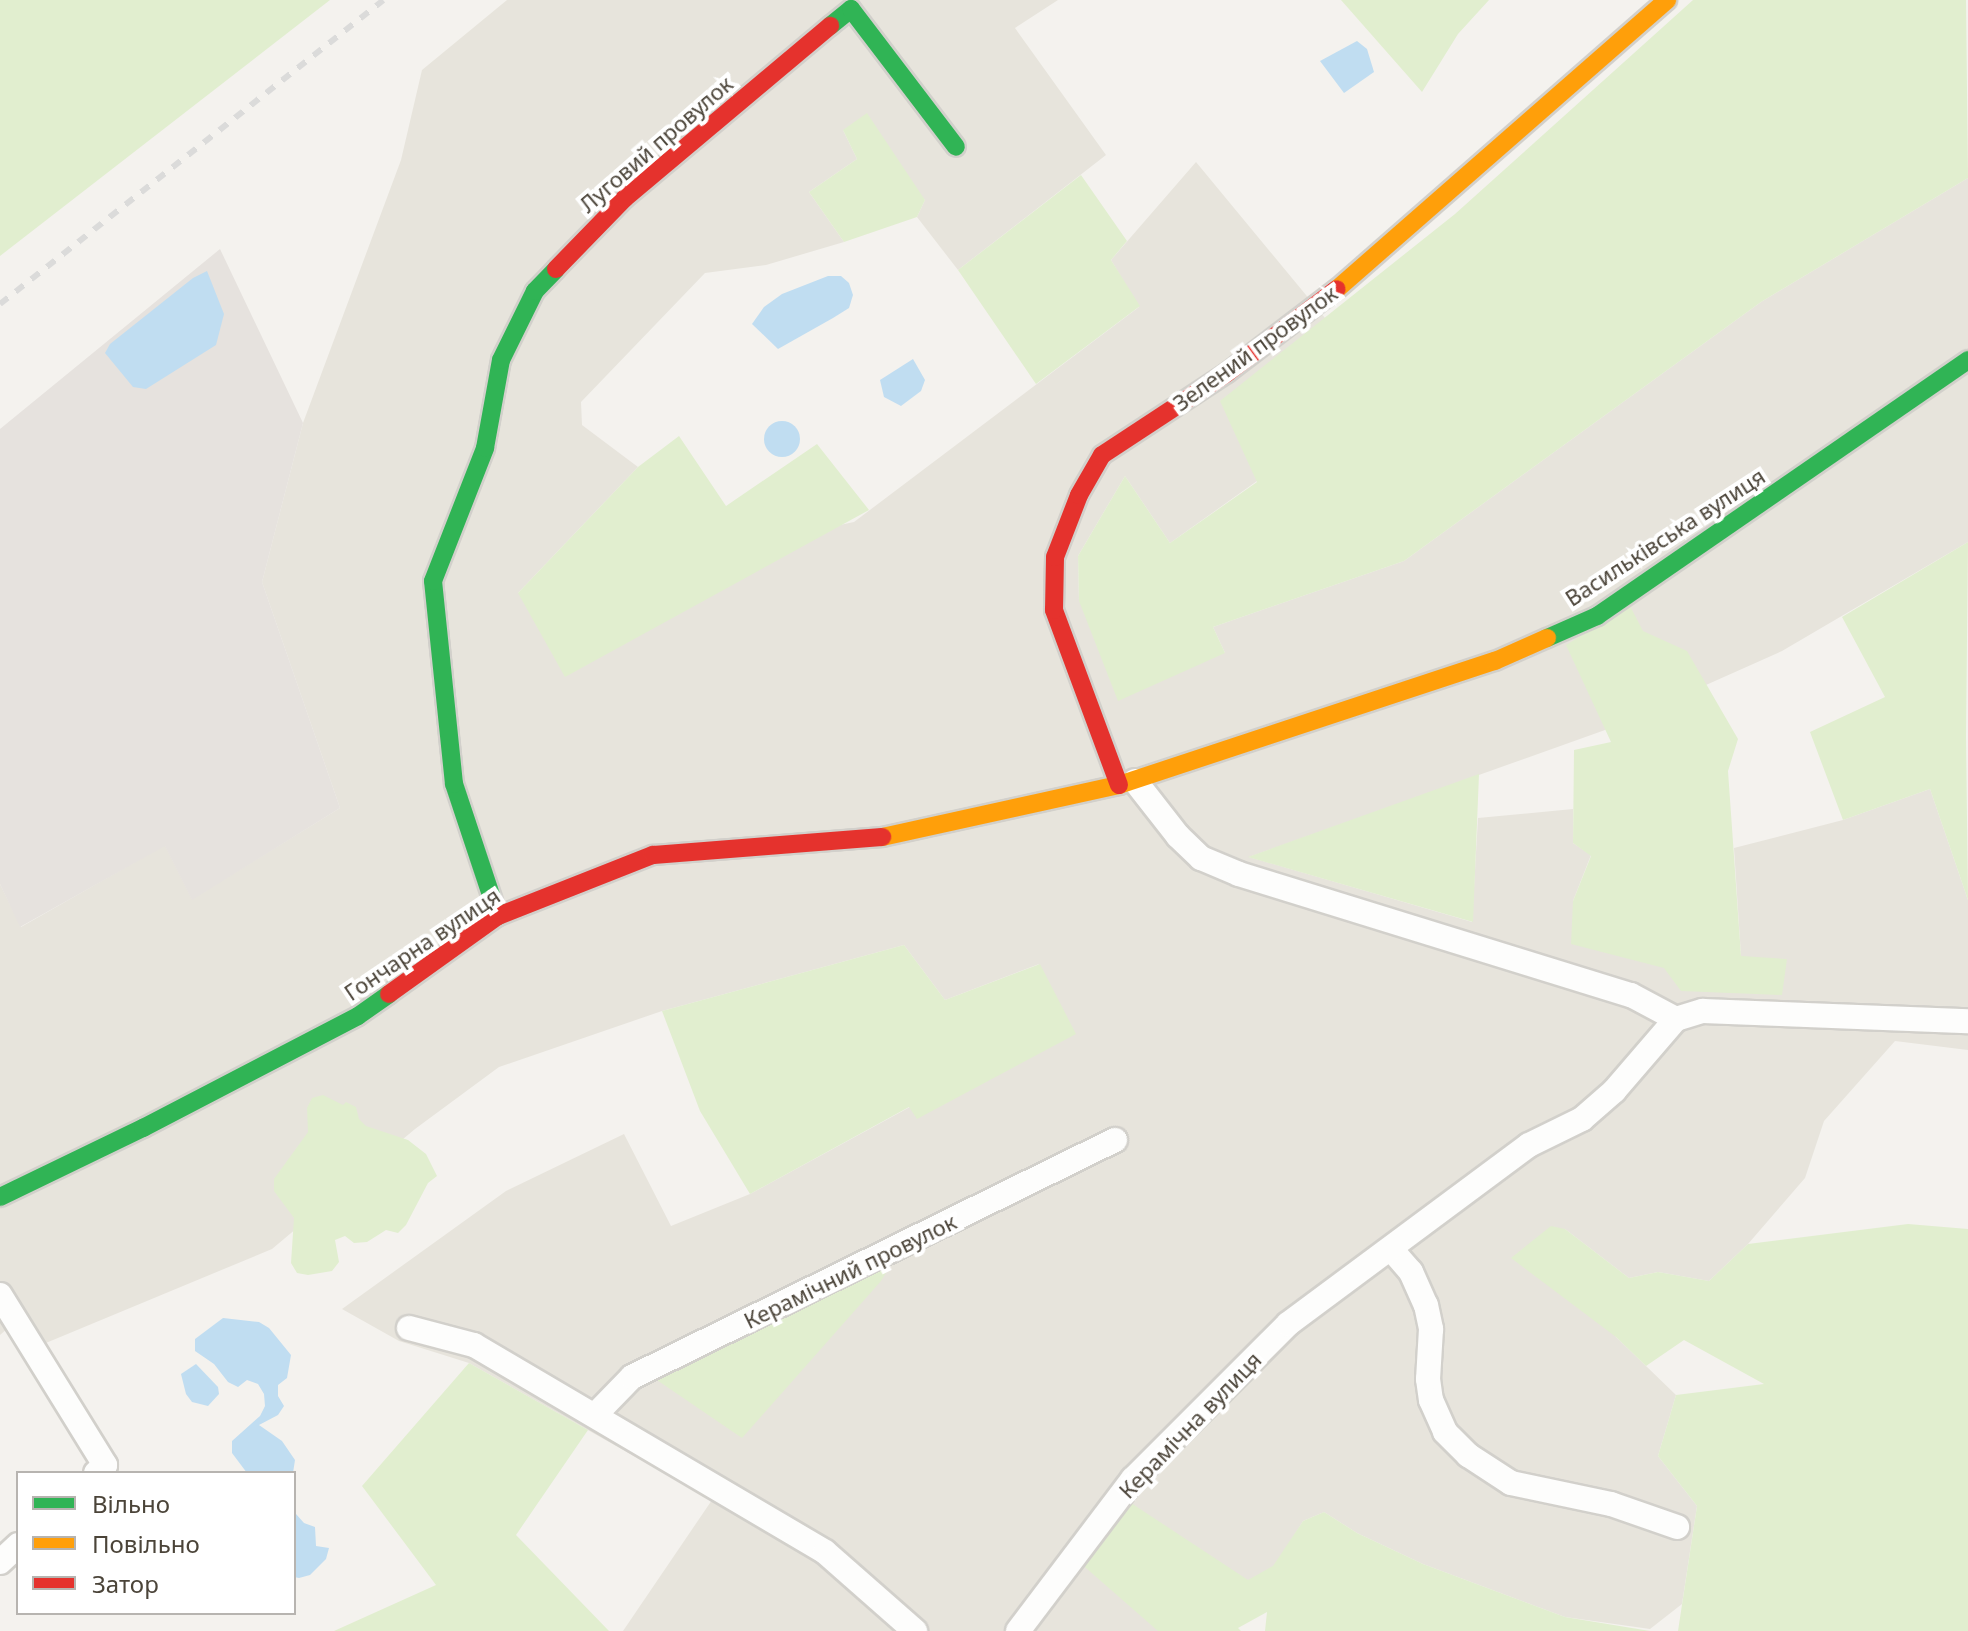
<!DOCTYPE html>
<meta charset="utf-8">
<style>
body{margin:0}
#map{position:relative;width:1968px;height:1631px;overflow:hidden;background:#f4f2ee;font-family:"Noto Sans",sans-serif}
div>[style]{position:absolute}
.residential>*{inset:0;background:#e7e4dc}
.industrial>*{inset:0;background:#e6e2de}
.green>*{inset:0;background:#e1eecf}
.water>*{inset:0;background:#c0ddf1}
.round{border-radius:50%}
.roads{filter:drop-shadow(2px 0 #d2d0cb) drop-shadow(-2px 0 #d2d0cb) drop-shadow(0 2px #d2d0cb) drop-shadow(0 -2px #d2d0cb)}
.street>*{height:24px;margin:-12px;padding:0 12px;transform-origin:12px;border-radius:12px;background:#fdfdfc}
.fast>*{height:18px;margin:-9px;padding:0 9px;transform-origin:9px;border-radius:9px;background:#30b455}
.slow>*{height:18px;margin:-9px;padding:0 9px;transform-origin:9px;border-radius:9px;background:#ff9f0a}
.jam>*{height:18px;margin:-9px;padding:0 9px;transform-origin:9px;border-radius:9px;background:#e5322d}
.rail>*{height:6px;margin-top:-3px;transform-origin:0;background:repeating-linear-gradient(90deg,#dbdbda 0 10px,transparent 0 20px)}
span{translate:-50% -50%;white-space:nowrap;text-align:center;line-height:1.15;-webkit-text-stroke:8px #fff;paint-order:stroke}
.street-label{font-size:22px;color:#4b4439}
.legend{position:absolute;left:16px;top:1471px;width:280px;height:144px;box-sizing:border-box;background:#fff;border:2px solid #b7b4b0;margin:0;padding:10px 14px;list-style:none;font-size:24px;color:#4b4439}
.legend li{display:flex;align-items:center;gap:16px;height:40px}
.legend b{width:40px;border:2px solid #b7b4b0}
</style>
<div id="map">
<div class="residential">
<div style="clip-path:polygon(507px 0,1058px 0,1015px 28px,1106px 155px,958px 270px,917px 217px,925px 200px,843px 130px,857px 159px,809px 192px,844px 242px,766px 265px,705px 273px,581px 402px,582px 425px,638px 467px,518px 593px,854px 522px,1139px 307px,1111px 260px,1196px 162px,1325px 318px,1257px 481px,1170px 543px,1125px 476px,1078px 556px,1079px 601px,1225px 653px,1213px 627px,1404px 561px,1761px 302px,1968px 178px,1968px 542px,1782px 651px,1605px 730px,1249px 857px,1472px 922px,1478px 818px,1573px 809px,1573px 843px,1591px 855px,1573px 901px,1741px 956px,1734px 848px,1843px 820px,1930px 789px,1968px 900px,1968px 1050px,1895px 1041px,1824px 1121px,1805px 1178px,1748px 1244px,1709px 1281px,1658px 1272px,1629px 1278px,1565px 1229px,1616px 1337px,1676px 1395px,1658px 1456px,1697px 1506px,1682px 1604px,1650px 1629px,1565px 1617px,1423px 1564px,1357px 1533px,1324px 1512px,1303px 1521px,1237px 1628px,1239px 1631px,623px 1631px,712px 1500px,469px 1363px,399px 1341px,342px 1309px,506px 1191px,624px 1134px,671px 1226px,750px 1194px,910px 1107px,918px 1118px,1039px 964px,945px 1000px,904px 945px,662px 1011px,499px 1067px,415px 1129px,272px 1249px,41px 1345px,16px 1321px,0 1335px,0 884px,21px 927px,165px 845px,192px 899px,340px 808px,262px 582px,303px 423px,401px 160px,422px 70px)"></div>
</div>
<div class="industrial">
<div style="clip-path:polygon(220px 249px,303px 423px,262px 582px,340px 808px,192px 900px,165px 846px,20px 927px,0 884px,0 429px)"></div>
</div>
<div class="green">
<div style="clip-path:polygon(0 0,330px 0,0 256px)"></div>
<div style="clip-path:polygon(1341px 0,1489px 0,1458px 34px,1422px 92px)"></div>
<div style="clip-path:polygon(1693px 0,1966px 0,1968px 178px,1761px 302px,1404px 561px,1213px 627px,1225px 653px,1118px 701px,1079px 601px,1078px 556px,1125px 476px,1170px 543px,1257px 482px,1220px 401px,1455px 214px)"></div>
<div style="clip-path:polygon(867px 113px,925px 200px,917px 217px,844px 242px,809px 192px,857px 159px,843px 130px)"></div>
<div style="clip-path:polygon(1081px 175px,1127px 241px,1111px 260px,1140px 306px,1036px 384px,958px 270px)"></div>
<div style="clip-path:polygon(679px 436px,726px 506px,817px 444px,869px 510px,565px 677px,518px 593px,638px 467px)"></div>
<div style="clip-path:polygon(1968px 542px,1966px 736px,1968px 900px,1930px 789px,1843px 820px,1810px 732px,1885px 697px,1842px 617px)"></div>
<div style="clip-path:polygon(1630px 606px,1643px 631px,1687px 651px,1738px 739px,1728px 771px,1741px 956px,1787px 959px,1782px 995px,1681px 991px,1664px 968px,1571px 944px,1573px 901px,1591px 856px,1573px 843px,1574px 750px,1611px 742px,1566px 645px)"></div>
<div style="clip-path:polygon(1479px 774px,1473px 922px,1248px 857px)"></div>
<div style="clip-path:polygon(904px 945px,945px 1000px,1040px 964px,1076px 1034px,917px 1119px,909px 1107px,750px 1194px,700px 1111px,662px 1011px)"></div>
<div style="clip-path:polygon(323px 1095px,343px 1105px,346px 1102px,356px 1107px,359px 1119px,366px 1126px,408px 1140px,426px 1154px,437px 1176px,428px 1183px,406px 1225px,398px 1233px,386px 1230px,367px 1242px,354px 1243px,345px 1236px,335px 1240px,339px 1262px,332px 1271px,308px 1275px,297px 1273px,291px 1263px,294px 1218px,274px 1191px,274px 1179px,308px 1132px,307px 1108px,312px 1098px)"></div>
<div style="clip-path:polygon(1908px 1224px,1968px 1229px,1968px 1631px,1678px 1631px,1697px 1506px,1658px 1456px,1676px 1395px,1764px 1384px,1684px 1340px,1646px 1366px,1616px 1337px,1511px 1258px,1551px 1226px,1565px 1229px,1629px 1278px,1658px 1272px,1709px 1281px,1748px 1244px)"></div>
<div style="clip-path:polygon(894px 1259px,881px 1281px,742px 1438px,651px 1376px)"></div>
<div style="clip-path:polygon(469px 1363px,588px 1430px,516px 1535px,609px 1631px,334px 1631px,436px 1585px,362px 1486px)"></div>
<div style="clip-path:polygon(1131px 1503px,1248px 1580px,1273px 1566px,1303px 1521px,1324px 1512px,1357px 1533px,1423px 1564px,1565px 1617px,1650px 1631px,1265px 1631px,1267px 1612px,1238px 1628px,1241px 1631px,1158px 1631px,1078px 1561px)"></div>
</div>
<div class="water">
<div style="clip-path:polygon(1357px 41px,1367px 49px,1374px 72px,1344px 93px,1320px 61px)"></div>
<div style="clip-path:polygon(207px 271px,224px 314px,216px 345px,146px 389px,133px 387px,105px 353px,110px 344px,193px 278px)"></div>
<div style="clip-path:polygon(828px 276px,841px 276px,849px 283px,853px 295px,849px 308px,833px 318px,778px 349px,752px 324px,764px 307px,782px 294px)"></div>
<div style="clip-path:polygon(913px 359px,925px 380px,921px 391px,901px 406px,884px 397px,880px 380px)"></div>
<div class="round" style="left:764px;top:421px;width:36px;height:36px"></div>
<div style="clip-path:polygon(223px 1318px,259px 1322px,269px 1328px,291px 1355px,287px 1378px,278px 1385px,278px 1396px,284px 1406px,278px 1415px,259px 1425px,282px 1441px,295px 1460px,293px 1473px,247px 1473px,232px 1453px,232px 1441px,260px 1416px,265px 1406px,264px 1394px,258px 1384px,247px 1380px,238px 1387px,228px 1382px,214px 1364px,195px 1351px,195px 1339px)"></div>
<div style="clip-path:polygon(196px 1364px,218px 1387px,219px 1394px,208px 1406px,192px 1402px,186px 1394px,181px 1374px)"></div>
<div style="clip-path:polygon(296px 1514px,304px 1523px,315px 1527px,316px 1546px,329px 1548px,326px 1559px,310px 1575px,299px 1578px,294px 1577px)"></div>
</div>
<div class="roads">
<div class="street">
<div style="left:1135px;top:781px;width:70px;rotate:52deg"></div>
<div style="left:1178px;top:836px;width:32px;rotate:44deg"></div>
<div style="left:1201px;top:858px;width:41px;rotate:22.8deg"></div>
<div style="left:1239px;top:874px;width:410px;rotate:17.2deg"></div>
<div style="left:1631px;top:995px;width:51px;rotate:28.1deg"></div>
<div style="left:1676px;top:1019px;width:28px;rotate:-17deg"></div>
<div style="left:1703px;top:1011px;width:265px;rotate:2.2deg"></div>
<div style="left:1391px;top:1249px;width:30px;rotate:49deg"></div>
<div style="left:1411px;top:1272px;width:36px;rotate:66deg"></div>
<div style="left:1426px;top:1305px;width:25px;rotate:78deg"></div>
<div style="left:1431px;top:1329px;width:50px;rotate:93.4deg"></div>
<div style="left:1428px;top:1379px;width:21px;rotate:82deg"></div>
<div style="left:1431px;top:1400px;width:35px;rotate:66deg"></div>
<div style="left:1445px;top:1432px;width:33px;rotate:45deg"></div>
<div style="left:1468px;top:1455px;width:51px;rotate:33.1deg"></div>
<div style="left:1511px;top:1483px;width:102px;rotate:11.9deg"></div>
<div style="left:1611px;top:1504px;width:70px;rotate:19.2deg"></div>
<div style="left:0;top:1295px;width:200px;rotate:58.3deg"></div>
<div style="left:105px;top:1465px;width:12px;rotate:138deg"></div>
<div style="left:409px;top:1328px;width:67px;rotate:14.7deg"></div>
<div style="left:474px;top:1345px;width:407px;rotate:30.5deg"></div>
<div style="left:825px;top:1552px;width:120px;rotate:41.3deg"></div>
<div style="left:595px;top:1415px;width:53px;rotate:-45.8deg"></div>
<div style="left:632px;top:1377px;width:538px;rotate:-26.14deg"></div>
<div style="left:0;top:1562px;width:25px;rotate:-43deg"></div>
<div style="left:1018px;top:1631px;width:191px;rotate:-52.9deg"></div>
<div style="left:1133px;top:1479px;width:219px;rotate:-45deg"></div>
<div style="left:1288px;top:1324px;width:300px;rotate:-36.6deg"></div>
<div style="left:1529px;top:1145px;width:59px;rotate:-26.1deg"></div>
<div style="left:1582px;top:1119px;width:43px;rotate:-41.2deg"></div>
<div style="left:1614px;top:1091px;width:95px;rotate:-49.3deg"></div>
</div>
<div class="fast">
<div style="left:830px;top:26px;width:27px;rotate:-39deg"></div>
<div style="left:851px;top:9px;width:173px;rotate:52.7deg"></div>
<div style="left:1547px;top:638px;width:55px;rotate:-23.7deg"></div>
<div style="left:1597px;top:616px;width:451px;rotate:-34.6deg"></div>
<div style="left:498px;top:916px;width:139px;rotate:-108.4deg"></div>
<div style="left:454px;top:784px;width:204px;rotate:-95.9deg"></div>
<div style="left:433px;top:581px;width:143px;rotate:-68.6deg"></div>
<div style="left:485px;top:448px;width:89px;rotate:-79.7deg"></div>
<div style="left:501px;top:360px;width:77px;rotate:-63.8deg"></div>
<div style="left:535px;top:291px;width:30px;rotate:-46deg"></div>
<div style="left:0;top:1197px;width:159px;rotate:-25.8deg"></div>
<div style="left:143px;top:1128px;width:242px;rotate:-27.5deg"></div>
<div style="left:358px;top:1016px;width:38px;rotate:-35deg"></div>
</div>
<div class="slow">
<div style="left:1337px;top:289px;width:439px;rotate:-41.2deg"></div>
<div style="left:882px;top:837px;width:243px;rotate:-12.4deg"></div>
<div style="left:1119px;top:785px;width:396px;rotate:-18.3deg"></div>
<div style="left:1495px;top:661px;width:57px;rotate:-23.9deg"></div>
</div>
<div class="jam">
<div style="left:556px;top:269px;width:99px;rotate:-45.8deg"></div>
<div style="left:625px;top:198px;width:268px;rotate:-40deg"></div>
<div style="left:1119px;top:785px;width:187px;rotate:-110.4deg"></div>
<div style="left:1054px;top:610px;width:53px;rotate:-88.9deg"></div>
<div style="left:1055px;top:557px;width:66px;rotate:-68.8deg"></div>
<div style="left:1079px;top:495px;width:46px;rotate:-60.1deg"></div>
<div style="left:1102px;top:455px;width:149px;rotate:-33.3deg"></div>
<div style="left:1227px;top:373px;width:138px;rotate:-37.4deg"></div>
<div style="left:389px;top:994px;width:134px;rotate:-35.6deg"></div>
<div style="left:498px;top:916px;width:167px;rotate:-21.5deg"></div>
<div style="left:653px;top:855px;width:230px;rotate:-4.5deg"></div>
</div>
</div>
<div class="rail">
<div style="left:0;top:304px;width:489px;rotate:-38.4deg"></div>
</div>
<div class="street-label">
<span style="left:656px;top:144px;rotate:-41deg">Луговий провулок</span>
<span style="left:1255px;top:348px;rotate:-36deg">Зелений провулок</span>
<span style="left:1665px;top:537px;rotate:-33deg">Васильківська вулиця</span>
<span style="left:422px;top:944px;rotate:-34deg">Гончарна вулиця</span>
<span style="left:850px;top:1271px;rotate:-26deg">Керамічний провулок</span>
<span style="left:1190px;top:1425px;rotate:-46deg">Керамічна вулиця</span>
</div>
<ul class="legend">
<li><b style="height:10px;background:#30b455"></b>Вільно</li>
<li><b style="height:10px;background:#ff9f0a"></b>Повільно</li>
<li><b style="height:10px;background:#e5322d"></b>Затор</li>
</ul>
</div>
